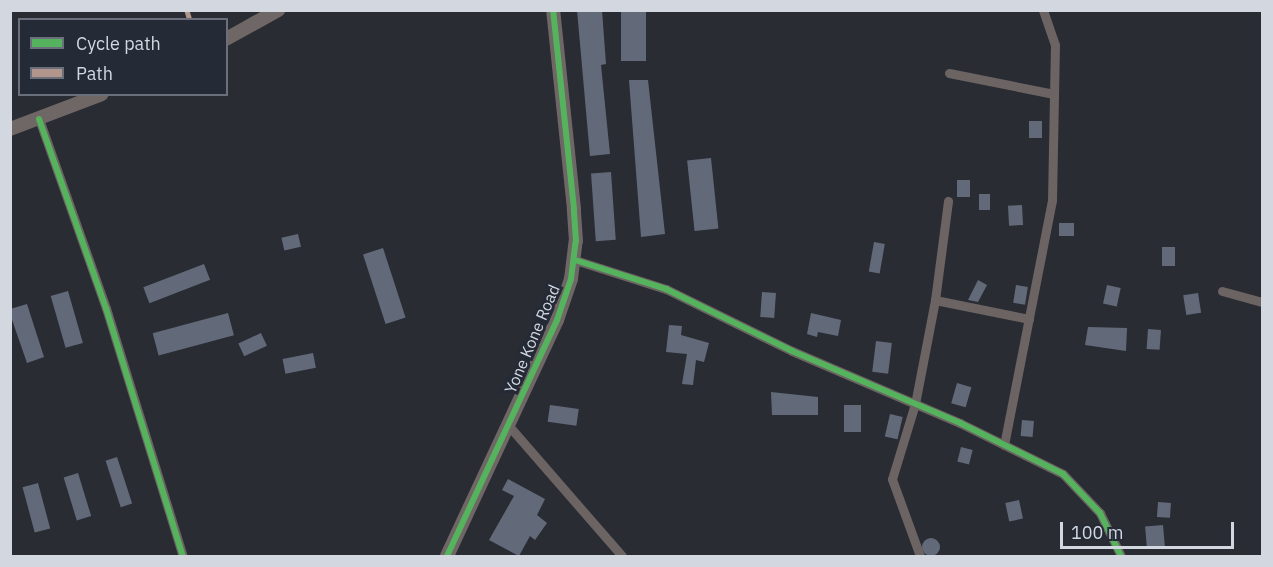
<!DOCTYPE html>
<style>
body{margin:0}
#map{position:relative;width:1273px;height:567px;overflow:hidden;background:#292c33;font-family:"IBM Plex Sans",sans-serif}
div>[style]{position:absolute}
.building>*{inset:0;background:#626a7a;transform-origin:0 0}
.round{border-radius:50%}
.street>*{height:9px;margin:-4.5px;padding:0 4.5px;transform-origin:4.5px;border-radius:4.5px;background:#6c6363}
.secondary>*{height:14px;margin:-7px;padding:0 7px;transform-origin:7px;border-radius:7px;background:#6f6666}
.quiet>*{height:4.5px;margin-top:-2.25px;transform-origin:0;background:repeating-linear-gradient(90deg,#b2968c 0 9px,transparent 0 13.5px)}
.cycleway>*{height:6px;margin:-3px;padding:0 3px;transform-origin:3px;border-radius:3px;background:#56b35d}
span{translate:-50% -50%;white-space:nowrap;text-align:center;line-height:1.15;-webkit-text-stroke:6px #252a37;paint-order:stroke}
.street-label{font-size:16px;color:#d3d7e0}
.frame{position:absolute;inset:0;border:12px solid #d3d7e0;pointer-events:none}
.legend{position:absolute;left:18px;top:18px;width:210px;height:78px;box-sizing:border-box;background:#252a37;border:2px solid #6b6f7b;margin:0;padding:8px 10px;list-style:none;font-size:18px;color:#d3d7e0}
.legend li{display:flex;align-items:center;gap:12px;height:30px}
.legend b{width:30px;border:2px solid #6b6f7b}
.scale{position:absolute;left:1060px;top:522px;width:174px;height:27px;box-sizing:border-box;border:3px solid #d3d7e0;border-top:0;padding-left:8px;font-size:18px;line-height:21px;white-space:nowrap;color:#d3d7e0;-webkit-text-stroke:4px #252a37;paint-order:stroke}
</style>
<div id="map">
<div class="building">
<div style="clip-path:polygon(577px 10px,602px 10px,606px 64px,601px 65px,610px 154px,590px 156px)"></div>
<div style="left:621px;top:10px;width:25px;height:51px"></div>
<div style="clip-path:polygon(629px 80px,648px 80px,665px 234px,641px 237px)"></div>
<div style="left:1029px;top:121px;width:13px;height:17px"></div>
<div style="left:711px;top:158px;width:71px;height:24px;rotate:84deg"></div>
<div style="left:611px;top:172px;width:68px;height:20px;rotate:86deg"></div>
<div style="left:957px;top:180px;width:13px;height:17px"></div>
<div style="left:979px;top:194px;width:11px;height:16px"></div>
<div style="left:1022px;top:205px;width:20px;height:14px;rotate:87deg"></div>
<div style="left:1074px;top:223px;width:13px;height:15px;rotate:90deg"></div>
<div style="left:298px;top:234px;width:13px;height:17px;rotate:77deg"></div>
<div style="left:874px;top:242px;width:11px;height:30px;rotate:10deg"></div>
<div style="left:1162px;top:247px;width:13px;height:19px"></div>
<div style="left:383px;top:248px;width:73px;height:21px;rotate:72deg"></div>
<div style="left:204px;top:264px;width:17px;height:65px;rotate:69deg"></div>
<div style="clip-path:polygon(978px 280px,987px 285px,978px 302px,968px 300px)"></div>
<div style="left:1016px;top:285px;width:12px;height:18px;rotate:9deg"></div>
<div style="left:1107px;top:285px;width:14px;height:19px;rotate:12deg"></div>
<div style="left:68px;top:291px;width:54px;height:18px;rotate:74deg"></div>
<div style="left:762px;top:292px;width:14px;height:25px;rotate:4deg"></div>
<div style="left:1198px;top:293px;width:20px;height:15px;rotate:81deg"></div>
<div style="clip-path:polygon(27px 304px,44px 357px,27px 363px,10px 314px,10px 309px)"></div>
<div style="left:228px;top:313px;width:23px;height:78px;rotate:75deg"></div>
<div style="clip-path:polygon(811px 313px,841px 320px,838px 336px,818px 332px,817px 337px,807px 334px)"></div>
<div style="clip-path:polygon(669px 325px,682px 326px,681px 335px,709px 343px,704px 362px,696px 360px,693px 385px,682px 384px,687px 354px,666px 352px)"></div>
<div style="clip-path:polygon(1088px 327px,1127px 328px,1126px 351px,1085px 345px)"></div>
<div style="left:1148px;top:329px;width:13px;height:20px;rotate:4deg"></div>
<div style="left:261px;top:333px;width:14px;height:25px;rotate:65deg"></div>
<div style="left:876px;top:341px;width:16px;height:31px;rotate:7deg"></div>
<div style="left:313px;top:353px;width:15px;height:31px;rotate:79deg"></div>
<div style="left:957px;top:383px;width:15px;height:21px;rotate:16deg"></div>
<div style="clip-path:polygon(771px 392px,818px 397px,818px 415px,772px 415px)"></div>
<div style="left:550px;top:405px;width:29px;height:17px;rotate:8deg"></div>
<div style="left:844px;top:405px;width:17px;height:27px"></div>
<div style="left:890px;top:414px;width:13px;height:23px;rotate:13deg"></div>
<div style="left:1022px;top:420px;width:12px;height:16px;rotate:5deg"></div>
<div style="left:961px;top:447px;width:12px;height:15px;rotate:14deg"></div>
<div style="left:117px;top:457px;width:49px;height:12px;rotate:72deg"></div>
<div style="left:78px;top:473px;width:45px;height:15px;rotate:73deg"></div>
<div style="clip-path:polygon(508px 479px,545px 499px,537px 515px,547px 523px,535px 540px,530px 536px,519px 556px,489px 540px,514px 496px,502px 490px)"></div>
<div style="left:38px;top:483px;width:47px;height:16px;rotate:75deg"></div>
<div style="left:1019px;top:500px;width:19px;height:14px;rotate:78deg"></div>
<div style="left:1158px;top:502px;width:13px;height:15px;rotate:4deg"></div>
<div style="left:1163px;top:525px;width:21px;height:18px;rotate:85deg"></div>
<div class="round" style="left:922px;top:538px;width:18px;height:18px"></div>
</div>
<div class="street">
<div style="left:949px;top:73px;width:107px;rotate:11.3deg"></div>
<div style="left:39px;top:119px;width:201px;rotate:70.5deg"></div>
<div style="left:106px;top:308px;width:260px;rotate:72.8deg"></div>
<div style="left:575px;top:260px;width:96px;rotate:17.7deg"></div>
<div style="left:666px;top:289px;width:140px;rotate:26.2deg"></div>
<div style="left:792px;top:351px;width:183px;rotate:23.2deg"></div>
<div style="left:960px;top:423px;width:115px;rotate:26.3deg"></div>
<div style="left:1063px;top:474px;width:54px;rotate:46.5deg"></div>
<div style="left:1100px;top:513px;width:48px;rotate:64deg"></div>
<div style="left:1222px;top:291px;width:41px;rotate:15.4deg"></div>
<div style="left:935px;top:300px;width:96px;rotate:11.4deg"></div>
<div style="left:509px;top:426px;width:172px;rotate:49deg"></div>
<div style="left:1004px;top:445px;width:250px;rotate:-78.9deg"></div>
<div style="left:1052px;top:200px;width:155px;rotate:-88.9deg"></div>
<div style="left:1055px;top:45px;width:37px;rotate:-109deg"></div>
<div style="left:920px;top:556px;width:82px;rotate:-110deg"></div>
<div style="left:892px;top:479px;width:78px;rotate:-73deg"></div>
<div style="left:915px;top:404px;width:106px;rotate:-79.1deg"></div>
<div style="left:935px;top:300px;width:100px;rotate:-82.5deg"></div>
</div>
<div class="secondary">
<div style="left:226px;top:39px;width:60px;rotate:-29.1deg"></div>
<div style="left:10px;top:129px;width:98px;rotate:-20.8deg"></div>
<div style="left:447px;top:556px;width:260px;rotate:-65deg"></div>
<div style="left:557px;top:320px;width:43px;rotate:-71.1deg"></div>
<div style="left:571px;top:279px;width:38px;rotate:-83deg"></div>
<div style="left:576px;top:241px;width:32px;rotate:-94deg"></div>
<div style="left:574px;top:209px;width:200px;rotate:-96deg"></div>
</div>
<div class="quiet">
<div style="left:187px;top:10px;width:10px;rotate:73deg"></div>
</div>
<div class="cycleway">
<div style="left:39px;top:119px;width:201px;rotate:70.5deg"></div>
<div style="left:106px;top:308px;width:260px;rotate:72.8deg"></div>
<div style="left:575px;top:260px;width:96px;rotate:17.7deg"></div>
<div style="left:666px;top:289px;width:140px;rotate:26.2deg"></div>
<div style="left:792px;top:351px;width:183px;rotate:23.2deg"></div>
<div style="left:960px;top:423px;width:115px;rotate:26.3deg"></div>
<div style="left:1063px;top:474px;width:54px;rotate:46.5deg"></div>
<div style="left:1100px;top:513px;width:48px;rotate:64deg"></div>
<div style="left:447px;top:556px;width:260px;rotate:-65deg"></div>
<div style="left:557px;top:320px;width:43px;rotate:-71.1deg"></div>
<div style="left:571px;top:279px;width:38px;rotate:-83deg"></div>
<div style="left:576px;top:241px;width:32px;rotate:-94deg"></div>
<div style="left:574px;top:209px;width:200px;rotate:-96deg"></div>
</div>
<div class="street-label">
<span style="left:532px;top:339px;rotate:-67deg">Yone Kone Road</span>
</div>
<div class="frame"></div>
<ul class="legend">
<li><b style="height:8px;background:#56b35d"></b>Cycle path</li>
<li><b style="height:8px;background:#b2968c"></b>Path</li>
</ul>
<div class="scale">100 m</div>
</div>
